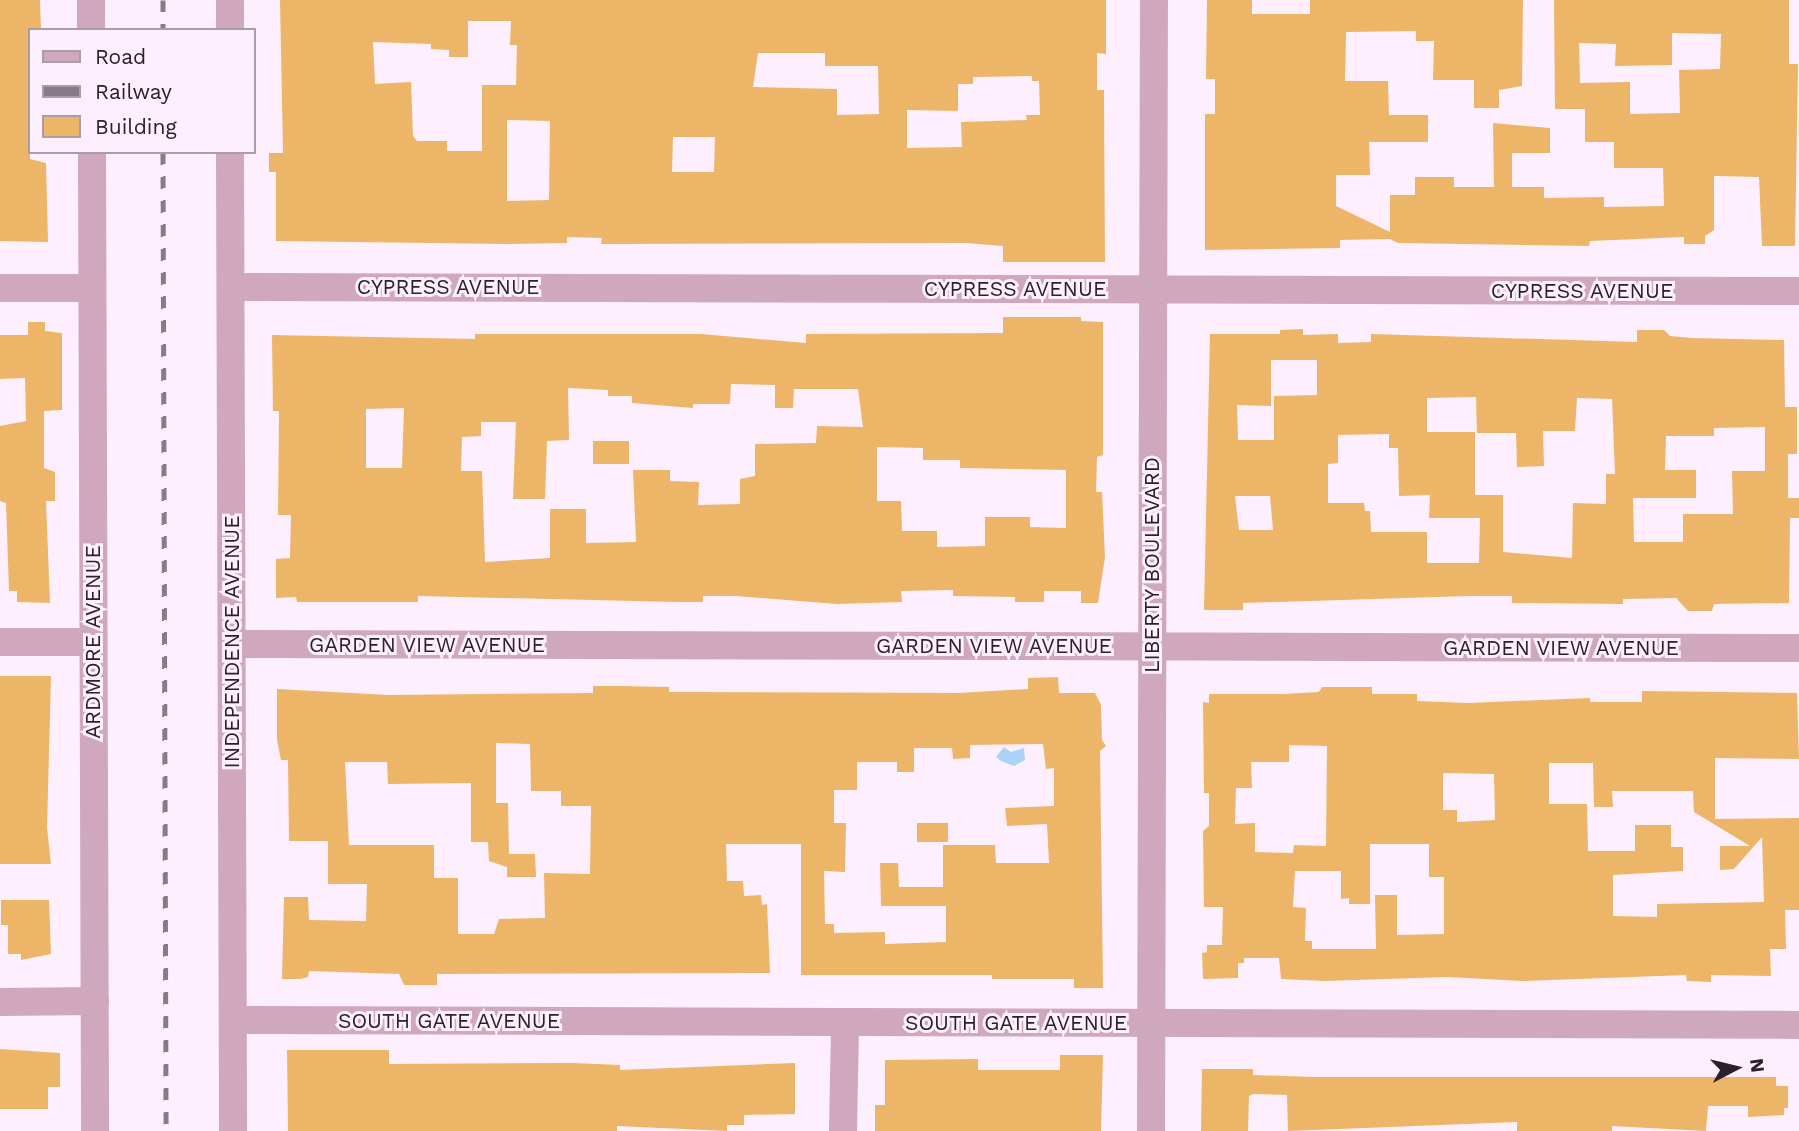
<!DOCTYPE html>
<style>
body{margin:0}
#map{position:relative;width:1799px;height:1131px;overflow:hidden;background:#fdeffd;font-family:"Work Sans",sans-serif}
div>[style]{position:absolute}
.water>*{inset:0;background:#abd2f9}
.building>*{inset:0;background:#edb568;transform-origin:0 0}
.minor>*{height:28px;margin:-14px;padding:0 14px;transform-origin:14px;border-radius:14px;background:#cfa8bb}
.rail>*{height:5px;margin-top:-2.5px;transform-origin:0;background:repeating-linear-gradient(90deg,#867c86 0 12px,transparent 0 24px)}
span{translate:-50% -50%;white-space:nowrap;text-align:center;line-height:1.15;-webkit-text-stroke:6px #fdeffd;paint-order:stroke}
.street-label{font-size:21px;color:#292229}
.legend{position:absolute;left:28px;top:28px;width:228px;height:126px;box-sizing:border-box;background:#fdeffd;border:2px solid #a89da8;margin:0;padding:9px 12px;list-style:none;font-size:21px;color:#292229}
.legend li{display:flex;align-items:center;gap:14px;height:35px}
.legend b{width:35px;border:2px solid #a89da8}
.north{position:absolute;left:1701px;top:1033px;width:70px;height:70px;-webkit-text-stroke:5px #fdeffd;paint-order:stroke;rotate:83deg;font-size:19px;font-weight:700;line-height:28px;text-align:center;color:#292229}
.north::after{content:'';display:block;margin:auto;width:24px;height:32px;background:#292229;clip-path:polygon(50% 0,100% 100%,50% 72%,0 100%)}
</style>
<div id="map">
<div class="water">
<div style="clip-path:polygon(1004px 747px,1011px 752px,1024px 748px,1025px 760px,1014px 766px,1001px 761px,996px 757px)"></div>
</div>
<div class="building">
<div style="clip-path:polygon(0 0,40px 0,41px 30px,30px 30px,30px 159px,46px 163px,48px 242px,0 241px)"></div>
<div style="clip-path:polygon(evenodd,280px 0,1106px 0,1106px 54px,1097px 53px,1097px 90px,1104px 90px,1105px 262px,1003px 262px,1003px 246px,966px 243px,601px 244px,602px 238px,567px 237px,567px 243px,507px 244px,276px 241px,276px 172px,269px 172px,269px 153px,283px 153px,280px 0,468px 21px,511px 21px,510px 45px,517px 45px,516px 85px,482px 85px,482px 151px,447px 151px,447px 141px,417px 141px,413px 136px,411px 82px,375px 84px,373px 42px,431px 44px,431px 49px,449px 50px,449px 57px,468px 57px,468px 21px,280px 0,758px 53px,825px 53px,825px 66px,878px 66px,879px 114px,837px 115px,837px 89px,753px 87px,758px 53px,280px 0,1032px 76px,1032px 81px,1039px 81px,1040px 115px,1026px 115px,1027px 120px,961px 122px,962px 147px,907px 148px,907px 110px,958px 111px,958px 84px,973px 84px,973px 77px,1032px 76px,280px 0,507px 120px,550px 121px,549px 200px,507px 201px,507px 120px,280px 0,673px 137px,715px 137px,714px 172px,672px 172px,673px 137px)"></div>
<div style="clip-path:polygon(evenodd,1207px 0,1252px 0,1252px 14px,1310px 14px,1310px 0,1523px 0,1522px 86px,1499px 90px,1499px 108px,1474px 108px,1474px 80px,1433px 80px,1434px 41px,1416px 41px,1416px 31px,1346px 32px,1345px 81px,1388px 81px,1389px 115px,1428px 115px,1428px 142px,1369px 142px,1370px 175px,1336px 175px,1336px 206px,1390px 232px,1390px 195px,1415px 195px,1415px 177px,1454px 177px,1454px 187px,1494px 187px,1493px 123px,1550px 128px,1550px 153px,1512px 153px,1512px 187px,1544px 187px,1544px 198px,1604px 197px,1604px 207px,1664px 206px,1663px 168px,1614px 168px,1614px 142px,1585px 142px,1585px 109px,1555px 109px,1554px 0,1789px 0,1789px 64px,1798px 64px,1795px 246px,1762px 246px,1759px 177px,1714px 176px,1714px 230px,1705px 236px,1705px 244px,1684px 244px,1684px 237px,1590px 241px,1589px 246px,1398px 243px,1390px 239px,1340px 240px,1340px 248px,1205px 250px,1205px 114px,1215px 114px,1215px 79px,1206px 79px,1207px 0,1672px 33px,1721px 34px,1720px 69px,1679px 70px,1680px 113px,1630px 114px,1630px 82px,1580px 83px,1579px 43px,1616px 44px,1615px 66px,1672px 65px,1672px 33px)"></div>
<div style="clip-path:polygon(evenodd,1003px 317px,1081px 317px,1081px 321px,1103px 322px,1103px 455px,1097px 457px,1096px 492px,1102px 492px,1105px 557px,1098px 603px,1081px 603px,1081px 591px,1044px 591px,1044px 602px,1015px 602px,1015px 597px,953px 596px,953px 590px,901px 591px,902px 602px,837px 604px,736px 596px,703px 596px,703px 602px,677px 602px,418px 596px,418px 602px,297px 602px,296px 597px,276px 598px,276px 559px,290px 558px,291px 515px,278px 515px,279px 411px,273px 411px,272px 335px,475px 339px,475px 334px,701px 334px,806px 343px,806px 334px,1003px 333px,1003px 317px,731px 384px,775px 385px,775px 408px,793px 408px,794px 389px,858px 389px,863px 427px,817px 426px,816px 443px,755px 444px,755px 476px,740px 479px,740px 504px,698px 505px,699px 482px,670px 481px,670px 470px,633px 470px,636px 542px,586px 543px,586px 509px,550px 509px,550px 558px,485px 562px,482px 471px,461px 471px,462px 437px,481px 436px,481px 422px,516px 422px,513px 499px,545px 499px,547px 441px,569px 440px,568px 388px,608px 390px,608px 396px,632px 396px,632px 403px,693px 408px,693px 404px,730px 404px,731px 384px,1003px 317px,404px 408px,402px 468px,366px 468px,366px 409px,404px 408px,1003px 317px,877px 447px,923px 448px,923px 460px,960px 460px,960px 468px,1066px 470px,1066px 528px,1030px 527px,1030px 517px,985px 517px,985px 546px,937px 547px,937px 531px,902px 531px,901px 501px,877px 501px,877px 447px)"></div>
<div style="clip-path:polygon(28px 322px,45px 322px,45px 331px,62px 333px,62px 410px,44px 411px,44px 468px,55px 472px,55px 501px,46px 501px,50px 603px,17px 602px,17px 591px,9px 591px,6px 503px,0 501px,0 426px,26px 421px,25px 378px,0 379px,0 335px,28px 335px)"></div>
<div style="clip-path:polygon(evenodd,1303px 329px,1303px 335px,1338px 334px,1338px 343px,1371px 342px,1371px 334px,1637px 342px,1637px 330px,1664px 330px,1670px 336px,1692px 338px,1784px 340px,1785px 407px,1797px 407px,1797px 454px,1788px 454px,1788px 498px,1799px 498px,1799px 518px,1790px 518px,1789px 603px,1714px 604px,1712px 611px,1688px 611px,1676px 598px,1623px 599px,1623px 604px,1512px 603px,1512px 596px,1469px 596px,1243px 603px,1243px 610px,1204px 610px,1210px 334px,1280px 334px,1280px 330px,1303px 329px,1271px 360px,1317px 360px,1317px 395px,1274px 396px,1274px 440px,1238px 440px,1237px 405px,1271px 406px,1271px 360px,1303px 329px,1476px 397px,1477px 433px,1516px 433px,1517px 467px,1544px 466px,1543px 431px,1575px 431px,1577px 398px,1612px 399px,1615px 474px,1606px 474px,1606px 504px,1573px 503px,1572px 558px,1503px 552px,1503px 495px,1475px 495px,1475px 432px,1427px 432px,1427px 398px,1476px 397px,1303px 329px,1765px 427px,1765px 471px,1732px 471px,1733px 514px,1683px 514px,1683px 542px,1634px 542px,1633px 498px,1696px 498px,1696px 470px,1665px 470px,1666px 436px,1714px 436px,1714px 428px,1765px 427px,1303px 329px,1389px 434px,1389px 448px,1398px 448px,1399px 496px,1430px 495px,1429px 518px,1480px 518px,1479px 563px,1427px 563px,1427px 532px,1371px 532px,1370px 511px,1365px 511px,1364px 503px,1328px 503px,1328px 464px,1338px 463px,1338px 435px,1389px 434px,1303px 329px,1235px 496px,1270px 496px,1273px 530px,1239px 530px,1235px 496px)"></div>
<div style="left:593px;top:441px;width:36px;height:23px"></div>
<div style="clip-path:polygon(0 676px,51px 676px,47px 828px,51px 864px,0 864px)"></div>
<div style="clip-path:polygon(evenodd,1058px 677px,1059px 693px,1095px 693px,1101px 705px,1102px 740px,1106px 746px,1100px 751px,1103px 988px,1074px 988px,1074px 979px,992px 979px,992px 975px,801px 975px,801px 844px,726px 844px,727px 881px,743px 881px,744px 896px,761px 895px,762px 905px,767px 904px,770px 973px,437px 974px,437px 985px,404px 985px,399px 974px,309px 971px,308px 977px,301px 979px,282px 979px,284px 897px,308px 897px,309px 920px,366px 921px,367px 884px,328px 884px,328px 841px,289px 841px,288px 760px,281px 760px,277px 740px,277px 689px,388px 695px,593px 693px,593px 686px,622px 686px,669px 687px,669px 692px,959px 693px,1028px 689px,1028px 678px,1058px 677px,496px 743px,530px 744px,531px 791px,561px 791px,561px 806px,591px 806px,590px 874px,544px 873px,545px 918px,499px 919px,494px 934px,458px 934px,458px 878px,434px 878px,434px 845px,349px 845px,345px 762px,387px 762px,388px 784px,471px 783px,471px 842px,488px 842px,489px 861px,507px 867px,507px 877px,536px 877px,535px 854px,509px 854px,508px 803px,496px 803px,496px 743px,1058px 677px,1043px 744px,1046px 769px,1054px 768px,1054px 806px,1005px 808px,1007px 826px,1047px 824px,1049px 863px,996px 863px,995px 845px,943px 845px,943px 887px,899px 887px,898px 863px,880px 863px,881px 906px,946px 906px,946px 942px,885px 944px,885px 932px,834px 933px,834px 924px,825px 924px,824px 871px,845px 872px,846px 823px,834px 823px,834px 790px,857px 790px,857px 762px,897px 762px,897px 772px,914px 772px,914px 748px,952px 748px,953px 759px,970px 758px,970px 745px,1043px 744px)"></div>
<div style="clip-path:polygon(evenodd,1322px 687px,1372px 687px,1372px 694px,1417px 694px,1417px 701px,1468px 703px,1590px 698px,1590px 702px,1642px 702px,1642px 691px,1797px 693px,1799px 759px,1715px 758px,1715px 819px,1799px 818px,1799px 910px,1785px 910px,1786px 949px,1770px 949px,1771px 976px,1711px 975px,1711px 982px,1687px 981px,1686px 975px,1523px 981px,1447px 977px,1325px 981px,1281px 979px,1279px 958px,1244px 958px,1244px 963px,1238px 963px,1238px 978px,1203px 979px,1202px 953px,1207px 952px,1207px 945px,1222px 945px,1223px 907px,1204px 907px,1203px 831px,1209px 826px,1209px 793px,1204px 793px,1203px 702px,1209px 703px,1209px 694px,1284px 694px,1319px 692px,1322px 687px,1289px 745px,1327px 746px,1326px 846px,1294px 845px,1293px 853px,1255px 852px,1255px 823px,1235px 824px,1236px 788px,1252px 788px,1251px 762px,1289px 762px,1289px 745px,1322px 687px,1549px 763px,1593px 763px,1594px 807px,1613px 807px,1612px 791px,1693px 791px,1694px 812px,1750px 846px,1720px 846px,1720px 870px,1734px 869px,1762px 837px,1764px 902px,1657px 904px,1657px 917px,1613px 916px,1613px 875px,1683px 871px,1683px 847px,1671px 847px,1671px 825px,1635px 825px,1635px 851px,1588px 851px,1587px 804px,1549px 804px,1549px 763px,1322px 687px,1443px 773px,1494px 774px,1495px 820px,1457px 822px,1457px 810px,1443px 810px,1443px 773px,1322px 687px,1370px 844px,1429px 844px,1429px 877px,1444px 877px,1444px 934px,1397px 935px,1397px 895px,1375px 895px,1376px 949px,1312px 949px,1312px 941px,1305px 941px,1306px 908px,1293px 907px,1295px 871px,1341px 871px,1341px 899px,1349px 898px,1349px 904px,1370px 904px,1370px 844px)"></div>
<div style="left:917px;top:823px;width:31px;height:19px"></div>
<div style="clip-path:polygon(1px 900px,49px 900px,51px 954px,21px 960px,21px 954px,8px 954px,8px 925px,1px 925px)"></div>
<div style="clip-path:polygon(0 1049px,60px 1053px,60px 1087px,48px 1087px,48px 1109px,0 1109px)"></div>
<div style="clip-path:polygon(287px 1050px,389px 1050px,389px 1064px,573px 1063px,620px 1065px,620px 1070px,795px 1063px,795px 1114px,744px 1115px,744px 1125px,727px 1125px,727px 1131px,617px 1126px,617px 1131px,288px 1131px)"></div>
<div style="clip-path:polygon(1060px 1055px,1103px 1055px,1101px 1131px,875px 1131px,875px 1105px,885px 1105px,885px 1060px,978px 1059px,978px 1070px,1060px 1070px)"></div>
<div style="clip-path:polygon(1202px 1069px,1253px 1069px,1253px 1075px,1313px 1077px,1776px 1077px,1776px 1086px,1788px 1086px,1788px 1108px,1784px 1108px,1784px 1115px,1748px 1117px,1748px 1106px,1708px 1106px,1706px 1131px,1612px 1126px,1612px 1131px,1517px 1131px,1517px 1122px,1288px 1131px,1287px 1095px,1253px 1094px,1249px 1096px,1248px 1131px,1201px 1131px)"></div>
</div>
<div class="minor">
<div style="left:91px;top:0;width:30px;rotate:90deg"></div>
<div style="left:230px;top:0;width:30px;rotate:90deg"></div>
<div style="left:92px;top:152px;width:979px;rotate:89.82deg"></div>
<div style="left:230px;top:152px;width:979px;rotate:89.82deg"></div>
<div style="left:231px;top:287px;width:1568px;rotate:0.15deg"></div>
<div style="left:0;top:288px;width:92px"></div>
<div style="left:0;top:642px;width:93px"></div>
<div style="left:232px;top:644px;width:1567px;rotate:0.15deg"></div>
<div style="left:0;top:1002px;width:95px;rotate:-0.6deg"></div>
<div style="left:233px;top:1020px;width:1566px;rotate:0.18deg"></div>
<div style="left:843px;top:1131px;width:109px;rotate:-88.9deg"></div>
<div style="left:1151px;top:1131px;width:1131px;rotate:-89.85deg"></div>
</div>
<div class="rail">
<div style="left:163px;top:0;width:30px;rotate:90deg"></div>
<div style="left:163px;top:152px;width:979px;rotate:89.82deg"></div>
</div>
<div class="street-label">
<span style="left:448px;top:287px">CYPRESS AVENUE</span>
<span style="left:1015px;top:289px">CYPRESS AVENUE</span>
<span style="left:1582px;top:291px">CYPRESS AVENUE</span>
<span style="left:1152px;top:565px;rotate:-90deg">LIBERTY BOULEVARD</span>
<span style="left:93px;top:642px;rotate:-90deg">ARDMORE AVENUE</span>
<span style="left:232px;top:642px;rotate:-90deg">INDEPENDENCE AVENUE</span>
<span style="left:427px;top:645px">GARDEN VIEW AVENUE</span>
<span style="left:994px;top:646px">GARDEN VIEW AVENUE</span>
<span style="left:1561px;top:648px">GARDEN VIEW AVENUE</span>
<span style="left:449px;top:1021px">SOUTH GATE AVENUE</span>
<span style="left:1016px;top:1023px">SOUTH GATE AVENUE</span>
</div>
<ul class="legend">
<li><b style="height:9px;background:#cfa8bb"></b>Road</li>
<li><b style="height:9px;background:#867c86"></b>Railway</li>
<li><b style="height:19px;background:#edb568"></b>Building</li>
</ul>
<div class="north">N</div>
</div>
